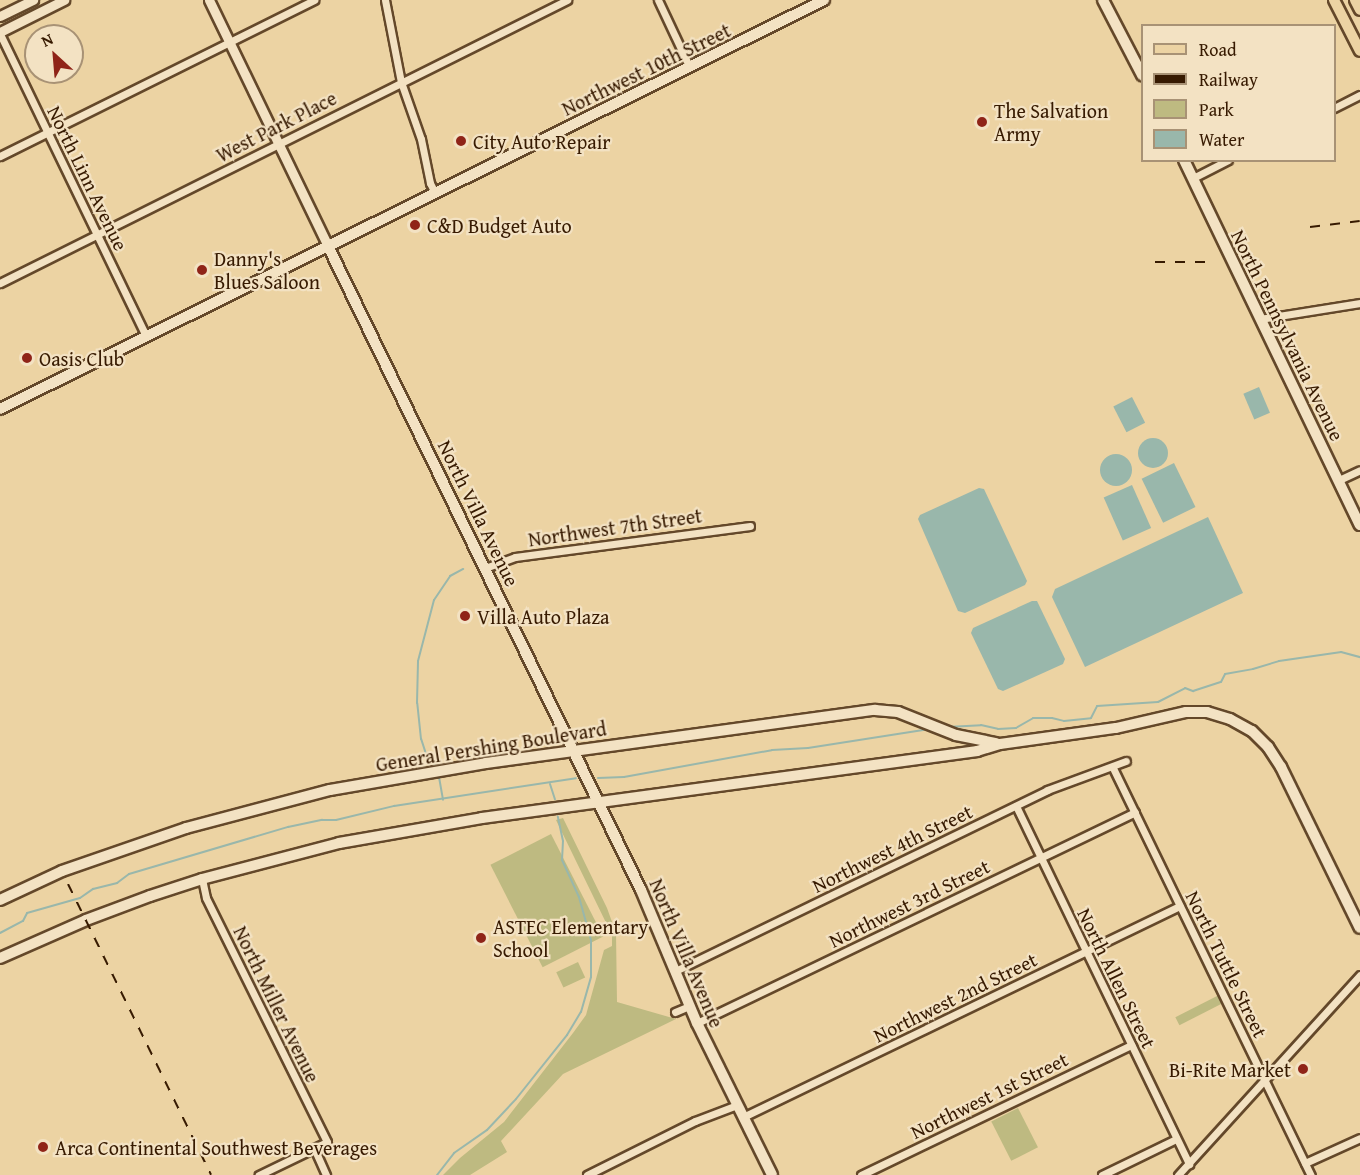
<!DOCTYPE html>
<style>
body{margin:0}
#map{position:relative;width:1360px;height:1175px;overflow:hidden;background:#ecd3a3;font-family:"Gentium Book Plus",serif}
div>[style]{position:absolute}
.green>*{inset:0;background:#beba81;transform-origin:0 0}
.water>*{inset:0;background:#99b7ab;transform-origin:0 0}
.round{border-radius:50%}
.stream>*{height:2px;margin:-1px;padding:0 1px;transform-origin:1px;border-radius:1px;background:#99b7ab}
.roads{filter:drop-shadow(2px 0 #64482a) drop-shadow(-2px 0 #64482a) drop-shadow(0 2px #64482a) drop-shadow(0 -2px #64482a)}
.minor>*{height:7px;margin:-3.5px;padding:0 3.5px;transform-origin:3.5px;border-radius:3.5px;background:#f3e2c3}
.tertiary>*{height:9px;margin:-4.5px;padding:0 4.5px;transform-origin:4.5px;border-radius:4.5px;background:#f3e2c3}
.secondary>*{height:10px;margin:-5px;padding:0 5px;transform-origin:5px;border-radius:5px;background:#f3e2c3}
.primary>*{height:10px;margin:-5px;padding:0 5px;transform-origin:5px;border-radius:5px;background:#ecd3a3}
.rail>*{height:2px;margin-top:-1px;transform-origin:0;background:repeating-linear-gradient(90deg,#371a01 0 10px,transparent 0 20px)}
.dots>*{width:16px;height:16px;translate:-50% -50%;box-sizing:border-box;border:3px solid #f3e2c3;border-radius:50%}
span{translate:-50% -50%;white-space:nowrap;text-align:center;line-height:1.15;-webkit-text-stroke:4.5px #f3e2c3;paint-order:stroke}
.street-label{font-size:20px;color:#371a01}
.poi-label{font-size:20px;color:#371a01}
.left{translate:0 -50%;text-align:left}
.right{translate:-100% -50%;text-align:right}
.legend{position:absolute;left:1141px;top:24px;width:195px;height:138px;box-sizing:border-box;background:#f3e2c3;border:2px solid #a89275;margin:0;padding:8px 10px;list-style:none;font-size:18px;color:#371a01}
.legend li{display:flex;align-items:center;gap:12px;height:30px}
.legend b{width:30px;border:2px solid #a89275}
.north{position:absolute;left:24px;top:24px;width:60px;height:60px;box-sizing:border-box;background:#f3e2c3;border:2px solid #a89275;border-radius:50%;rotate:334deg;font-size:16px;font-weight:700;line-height:24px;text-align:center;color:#371a01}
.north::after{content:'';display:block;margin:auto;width:21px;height:27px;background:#8f2418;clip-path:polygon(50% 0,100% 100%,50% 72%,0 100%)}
</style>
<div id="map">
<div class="green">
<div style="clip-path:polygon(563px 818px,607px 908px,616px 933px,617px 1002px,676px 1019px,563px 1074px,501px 1141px,507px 1152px,470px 1175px,443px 1175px,460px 1158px,504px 1122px,573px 1033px,586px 1015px,604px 950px,612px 946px,612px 935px,556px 820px)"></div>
<div style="left:551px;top:834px;width:115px;height:68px;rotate:63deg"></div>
<div style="left:578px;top:962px;width:17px;height:24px;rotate:65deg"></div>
<div style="left:1219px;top:995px;width:9px;height:49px;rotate:63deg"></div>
<div style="left:1018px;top:1108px;width:44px;height:30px;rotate:63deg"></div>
</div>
<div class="water">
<div style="left:1259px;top:387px;width:28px;height:17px;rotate:67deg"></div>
<div style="left:1132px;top:397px;width:29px;height:21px;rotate:63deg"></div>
<div class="round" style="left:1138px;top:438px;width:30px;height:30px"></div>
<div class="round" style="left:1100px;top:454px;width:32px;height:32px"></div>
<div style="left:1174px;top:463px;width:49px;height:36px;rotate:64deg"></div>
<div style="left:1132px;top:485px;width:47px;height:31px;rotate:66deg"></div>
<div style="clip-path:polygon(979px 488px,984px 489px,1027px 581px,1025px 585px,965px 613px,958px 611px,918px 519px,920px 515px)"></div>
<div style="clip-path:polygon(1208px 517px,1243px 593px,1085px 667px,1052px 597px,1055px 589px)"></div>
<div style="clip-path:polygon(1032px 601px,1037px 601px,1065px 659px,1063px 664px,1003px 691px,998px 689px,971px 633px,973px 628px)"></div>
</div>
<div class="stream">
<div style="left:947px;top:727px;width:34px;rotate:-3deg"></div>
<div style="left:981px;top:725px;width:17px;rotate:13deg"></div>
<div style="left:998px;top:729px;width:18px;rotate:-3deg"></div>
<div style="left:1016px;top:728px;width:20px;rotate:-30deg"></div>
<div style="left:1033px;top:718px;width:19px"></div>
<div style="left:1052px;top:718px;width:12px;rotate:14deg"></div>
<div style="left:1064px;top:721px;width:27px;rotate:-6deg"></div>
<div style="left:1091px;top:718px;width:13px;rotate:-63deg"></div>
<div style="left:1097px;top:706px;width:61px;rotate:-3.8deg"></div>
<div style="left:1158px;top:702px;width:30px;rotate:-27deg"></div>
<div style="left:1185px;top:688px;width:9px;rotate:21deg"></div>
<div style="left:1193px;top:691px;width:29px;rotate:-18deg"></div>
<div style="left:1221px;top:682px;width:9px;rotate:-63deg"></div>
<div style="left:1225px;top:674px;width:28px;rotate:-10deg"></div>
<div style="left:1253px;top:669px;width:27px;rotate:-17deg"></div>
<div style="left:1279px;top:661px;width:63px;rotate:-8.3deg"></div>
<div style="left:1341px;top:652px;width:20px;rotate:15deg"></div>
<div style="left:435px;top:765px;width:11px;rotate:-135deg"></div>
<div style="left:427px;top:757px;width:19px;rotate:-108deg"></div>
<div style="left:421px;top:739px;width:36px;rotate:-96deg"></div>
<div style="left:417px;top:703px;width:42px;rotate:-88.6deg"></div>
<div style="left:418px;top:661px;width:63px;rotate:-75.3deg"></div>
<div style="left:434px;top:600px;width:29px;rotate:-56deg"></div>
<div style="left:450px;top:576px;width:15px;rotate:-28deg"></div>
<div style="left:439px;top:777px;width:23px;rotate:80deg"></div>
<div style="left:598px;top:778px;width:26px;rotate:-2deg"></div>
<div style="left:624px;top:777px;width:150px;rotate:-10.3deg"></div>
<div style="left:772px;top:750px;width:36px;rotate:-3deg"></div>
<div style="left:808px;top:748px;width:123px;rotate:-8.9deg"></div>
<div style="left:550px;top:784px;width:16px;rotate:72deg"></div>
<div style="left:0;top:933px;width:26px;rotate:-28deg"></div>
<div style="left:23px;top:921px;width:9px;rotate:-63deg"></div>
<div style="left:27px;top:913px;width:55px;rotate:-15.8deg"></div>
<div style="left:80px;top:898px;width:16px;rotate:-35deg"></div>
<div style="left:93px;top:889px;width:25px;rotate:-14deg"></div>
<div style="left:117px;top:883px;width:15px;rotate:-37deg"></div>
<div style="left:129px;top:874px;width:166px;rotate:-16.5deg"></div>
<div style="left:288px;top:827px;width:35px;rotate:-12deg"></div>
<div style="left:322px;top:820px;width:14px"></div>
<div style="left:336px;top:820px;width:60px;rotate:-13.6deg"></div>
<div style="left:394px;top:806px;width:184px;rotate:-8.7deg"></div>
<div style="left:437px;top:1175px;width:28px;rotate:-52deg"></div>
<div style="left:454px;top:1153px;width:40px;rotate:-34.9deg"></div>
<div style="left:487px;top:1130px;width:42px;rotate:-46.9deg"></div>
<div style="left:516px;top:1099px;width:82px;rotate:-51.4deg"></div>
<div style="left:567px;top:1035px;width:27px;rotate:-59deg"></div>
<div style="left:581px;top:1012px;width:36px;rotate:-74deg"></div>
<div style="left:591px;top:977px;width:37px;rotate:-90deg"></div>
<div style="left:591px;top:940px;width:45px;rotate:-105.6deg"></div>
<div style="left:579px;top:897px;width:41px;rotate:-114.7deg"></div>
<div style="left:562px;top:860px;width:19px;rotate:-87deg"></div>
<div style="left:563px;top:841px;width:25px;rotate:-102deg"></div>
</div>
<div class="roads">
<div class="minor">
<div style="left:385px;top:0;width:84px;rotate:79deg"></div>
<div style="left:401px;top:82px;width:60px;rotate:70.7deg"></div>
<div style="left:421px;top:139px;width:45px;rotate:78.4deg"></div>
<div style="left:430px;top:183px;width:11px;rotate:63deg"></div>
<div style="left:658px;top:0;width:73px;rotate:64.8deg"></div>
<div style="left:0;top:34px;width:335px;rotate:64.2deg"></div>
<div style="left:1334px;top:108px;width:29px;rotate:-27deg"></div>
<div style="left:0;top:156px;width:351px;rotate:-26.4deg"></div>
<div style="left:1193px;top:178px;width:39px;rotate:-27deg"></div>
<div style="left:0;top:283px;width:634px;rotate:-26.52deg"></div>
<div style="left:1260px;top:319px;width:101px;rotate:-9.1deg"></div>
<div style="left:1339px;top:480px;width:23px;rotate:-25deg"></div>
<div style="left:485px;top:568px;width:32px;rotate:-20deg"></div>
<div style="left:515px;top:557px;width:237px;rotate:-7.5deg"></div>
<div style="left:1113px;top:768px;width:453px;rotate:64.1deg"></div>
<div style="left:1016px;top:806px;width:398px;rotate:64.2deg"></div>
<div style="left:202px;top:879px;width:19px;rotate:78deg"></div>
<div style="left:206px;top:898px;width:272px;rotate:63.6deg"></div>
<div style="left:327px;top:1142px;width:76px;rotate:154.1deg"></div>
<div style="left:675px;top:971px;width:414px;rotate:-25.9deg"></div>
<div style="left:1047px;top:790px;width:84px;rotate:-20.2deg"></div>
<div style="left:675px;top:1012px;width:15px;rotate:-23deg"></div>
<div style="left:697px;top:1023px;width:486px;rotate:-25.7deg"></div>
<div style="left:743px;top:1117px;width:485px;rotate:-25.8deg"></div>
<div style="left:314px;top:1148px;width:30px;rotate:66deg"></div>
<div style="left:1305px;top:1163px;width:60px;rotate:-24.4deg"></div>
<div style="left:587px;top:1175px;width:121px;rotate:-26.6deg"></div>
<div style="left:695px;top:1121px;width:45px;rotate:-20.9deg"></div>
<div style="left:861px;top:1175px;width:300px;rotate:-25.7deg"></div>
<div style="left:1102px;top:1175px;width:82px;rotate:-25.9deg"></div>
<div style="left:1178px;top:1175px;width:270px;rotate:-47.7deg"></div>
</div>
<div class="tertiary">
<div style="left:209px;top:0;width:273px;rotate:64.2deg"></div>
<div style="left:0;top:16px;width:37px;rotate:-26deg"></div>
<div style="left:0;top:32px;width:72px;rotate:-26.6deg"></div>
</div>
<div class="secondary">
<div style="left:1103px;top:0;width:85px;rotate:62.5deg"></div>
<div style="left:1184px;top:160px;width:405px;rotate:64.3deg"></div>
<div style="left:328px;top:246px;width:716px;rotate:64.08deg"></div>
<div style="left:641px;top:890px;width:144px;rotate:67.2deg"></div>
<div style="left:697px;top:1023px;width:169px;rotate:63.7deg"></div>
<div style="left:0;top:409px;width:920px;rotate:-26.4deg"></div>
<div style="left:0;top:900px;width:68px;rotate:-25.1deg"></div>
<div style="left:62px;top:871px;width:131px;rotate:-19.1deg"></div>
<div style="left:186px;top:828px;width:149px;rotate:-14.8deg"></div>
<div style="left:330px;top:790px;width:158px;rotate:-9.8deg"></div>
<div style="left:486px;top:763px;width:393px;rotate:-7.8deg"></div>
<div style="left:875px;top:710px;width:23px;rotate:5deg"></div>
<div style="left:898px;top:712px;width:62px;rotate:21.6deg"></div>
<div style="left:956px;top:735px;width:41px;rotate:11.3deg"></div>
<div style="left:0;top:958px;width:94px;rotate:-23.8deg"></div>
<div style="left:86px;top:920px;width:68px;rotate:-20.6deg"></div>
<div style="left:150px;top:896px;width:55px;rotate:-18.1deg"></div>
<div style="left:202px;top:879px;width:142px;rotate:-14.7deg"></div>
<div style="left:339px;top:843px;width:145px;rotate:-9.9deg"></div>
<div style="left:482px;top:818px;width:500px;rotate:-7.7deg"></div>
<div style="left:977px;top:751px;width:24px;rotate:-17deg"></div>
<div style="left:1000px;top:744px;width:117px;rotate:-7.9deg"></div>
<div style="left:1116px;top:728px;width:72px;rotate:-12.9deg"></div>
<div style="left:1186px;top:712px;width:21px"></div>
<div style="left:1207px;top:712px;width:24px;rotate:17deg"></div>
<div style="left:1230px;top:719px;width:25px;rotate:29deg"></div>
<div style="left:1252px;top:731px;width:23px;rotate:45deg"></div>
<div style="left:1268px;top:747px;width:24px;rotate:57deg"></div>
<div style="left:1281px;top:767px;width:179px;rotate:63.9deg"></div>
</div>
<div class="primary">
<div style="left:1334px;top:0;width:57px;rotate:63deg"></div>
<div style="left:1355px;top:0;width:11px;rotate:63deg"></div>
</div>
</div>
<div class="rail">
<div style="left:1310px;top:227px;width:50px;rotate:-6.8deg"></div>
<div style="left:1155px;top:262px;width:55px"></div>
<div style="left:68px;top:884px;width:324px;rotate:63.8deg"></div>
</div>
<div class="dots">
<div style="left:982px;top:122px;background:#8f2418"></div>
<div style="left:461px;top:141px;background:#8f2418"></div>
<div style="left:415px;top:225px;background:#8f2418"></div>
<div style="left:202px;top:270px;background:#8f2418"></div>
<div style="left:27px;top:358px;background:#8f2418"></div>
<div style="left:465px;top:616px;background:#8f2418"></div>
<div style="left:481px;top:938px;background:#8f2418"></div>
<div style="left:1303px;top:1069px;background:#8f2418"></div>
<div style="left:43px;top:1147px;background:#8f2418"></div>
</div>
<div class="street-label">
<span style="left:646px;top:69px;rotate:-26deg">Northwest 10th Street</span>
<span style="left:276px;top:126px;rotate:-27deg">West Park Place</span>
<span style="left:88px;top:178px;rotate:64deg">North Linn Avenue</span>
<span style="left:1288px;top:335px;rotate:64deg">North Pennsylvania Avenue</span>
<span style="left:479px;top:513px;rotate:64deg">North Villa Avenue</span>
<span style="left:615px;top:527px;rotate:-8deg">Northwest 7th Street</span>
<span style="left:491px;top:746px;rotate:-9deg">General Pershing Boulevard</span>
<span style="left:892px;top:848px;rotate:-26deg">Northwest 4th Street</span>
<span style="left:909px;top:903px;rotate:-26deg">Northwest 3rd Street</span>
<span style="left:687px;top:953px;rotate:67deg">North Villa Avenue</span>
<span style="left:1227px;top:964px;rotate:64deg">North Tuttle Street</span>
<span style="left:1117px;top:978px;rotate:64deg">North Allen Street</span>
<span style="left:955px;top:997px;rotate:-26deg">Northwest 2nd Street</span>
<span style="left:277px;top:1004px;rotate:64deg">North Miller Avenue</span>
<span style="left:989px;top:1095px;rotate:-26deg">Northwest 1st Street</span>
</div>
<div class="poi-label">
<span class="left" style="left:994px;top:122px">The Salvation<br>Army</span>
<span class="left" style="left:473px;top:141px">City Auto Repair</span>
<span class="left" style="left:427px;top:225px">C&amp;D Budget Auto</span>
<span class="left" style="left:214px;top:270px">Danny's<br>Blues Saloon</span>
<span class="left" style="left:39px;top:358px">Oasis Club</span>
<span class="left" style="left:477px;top:616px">Villa Auto Plaza</span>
<span class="left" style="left:493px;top:938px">ASTEC Elementary<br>School</span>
<span class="right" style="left:1291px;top:1069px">Bi-Rite Market</span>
<span class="left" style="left:55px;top:1147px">Arca Continental Southwest Beverages</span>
</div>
<ul class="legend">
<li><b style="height:8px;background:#ecd3a3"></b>Road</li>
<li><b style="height:8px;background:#371a01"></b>Railway</li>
<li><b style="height:16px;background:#beba81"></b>Park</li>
<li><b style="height:16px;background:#99b7ab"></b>Water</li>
</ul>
<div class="north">N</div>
</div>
